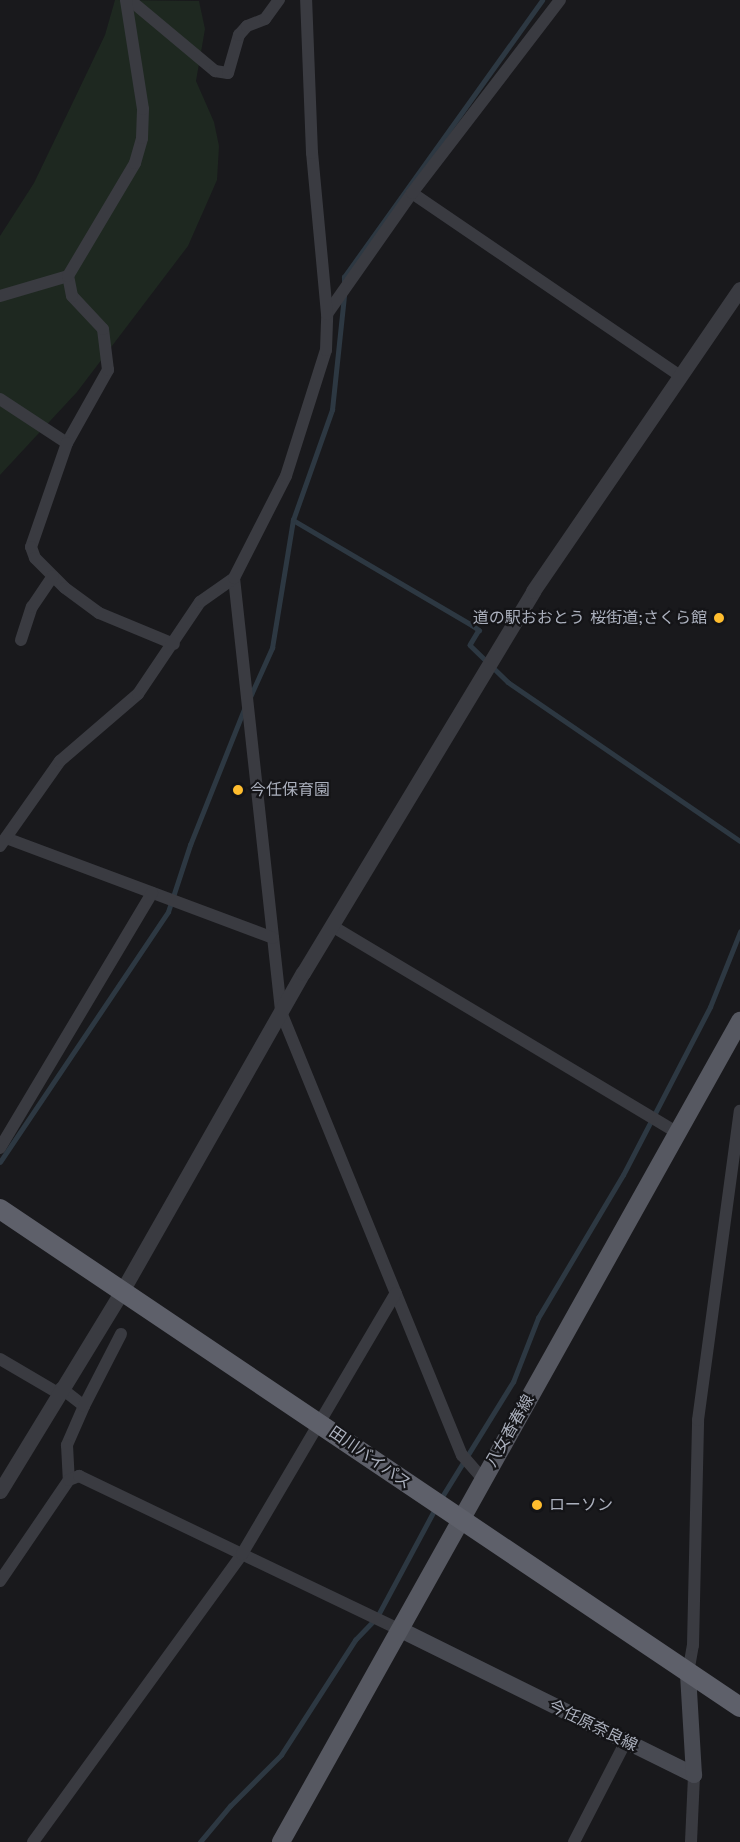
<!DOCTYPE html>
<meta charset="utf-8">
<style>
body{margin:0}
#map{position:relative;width:740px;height:1842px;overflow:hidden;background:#19191c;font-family:"Work Sans","Noto Sans JP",sans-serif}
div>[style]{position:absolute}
.green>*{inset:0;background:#1e2820}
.stream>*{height:4.5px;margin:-2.25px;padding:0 2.25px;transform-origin:2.25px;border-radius:2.25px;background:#2d3842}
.minor>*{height:12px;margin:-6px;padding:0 6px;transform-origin:6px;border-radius:6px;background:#3a3b41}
.tertiary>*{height:15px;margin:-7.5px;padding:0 7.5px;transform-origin:7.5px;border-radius:7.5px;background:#3a3b41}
.secondary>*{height:16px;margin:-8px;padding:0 8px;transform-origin:8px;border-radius:8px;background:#484a52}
.primary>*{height:18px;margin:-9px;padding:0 9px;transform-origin:9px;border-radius:9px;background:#565861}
.trunk>*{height:20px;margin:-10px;padding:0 10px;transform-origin:10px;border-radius:10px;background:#5e606a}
.dots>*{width:16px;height:16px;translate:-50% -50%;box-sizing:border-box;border:3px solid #141417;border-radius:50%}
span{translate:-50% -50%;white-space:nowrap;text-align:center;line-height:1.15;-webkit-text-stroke:4.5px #141417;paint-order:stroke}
.poi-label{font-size:16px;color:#abb0bd}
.right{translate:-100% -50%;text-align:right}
.left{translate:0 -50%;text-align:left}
.street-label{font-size:16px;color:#abb0bd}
</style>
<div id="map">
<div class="green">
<div style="clip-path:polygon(115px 0,199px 1px,205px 29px,196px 81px,214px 122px,219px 146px,217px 180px,188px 246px,77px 392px,0 475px,0 236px,34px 183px,73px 102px,105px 35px)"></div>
</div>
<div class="stream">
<div style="left:344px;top:285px;width:8px;rotate:-90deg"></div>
<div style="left:344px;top:277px;width:340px;rotate:-54.4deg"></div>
<div style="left:293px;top:520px;width:208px;rotate:30.4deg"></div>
<div style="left:472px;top:625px;width:9px;rotate:36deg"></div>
<div style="left:479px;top:630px;width:17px;rotate:121deg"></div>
<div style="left:470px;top:645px;width:53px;rotate:44.2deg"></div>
<div style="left:508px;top:682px;width:281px;rotate:34.4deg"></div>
<div style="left:250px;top:697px;width:54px;rotate:-65.8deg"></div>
<div style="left:272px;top:648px;width:130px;rotate:-80.7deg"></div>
<div style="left:293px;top:520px;width:117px;rotate:-70.5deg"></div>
<div style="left:332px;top:410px;width:115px;rotate:-84deg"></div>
<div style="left:0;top:1162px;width:301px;rotate:-56.1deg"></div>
<div style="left:168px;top:912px;width:71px;rotate:-71.8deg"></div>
<div style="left:190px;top:845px;width:149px;rotate:-68.3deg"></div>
<div style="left:440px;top:1500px;width:139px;rotate:-58.3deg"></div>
<div style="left:513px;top:1382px;width:69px;rotate:-68.7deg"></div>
<div style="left:538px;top:1318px;width:166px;rotate:-59.3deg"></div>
<div style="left:623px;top:1175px;width:189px;rotate:-62.6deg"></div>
<div style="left:710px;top:1007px;width:81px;rotate:-68.2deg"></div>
<div style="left:200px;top:1842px;width:47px;rotate:-50.2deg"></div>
<div style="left:230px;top:1806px;width:72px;rotate:-45deg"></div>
<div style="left:281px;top:1755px;width:137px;rotate:-57.2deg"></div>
<div style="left:355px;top:1640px;width:32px;rotate:-46deg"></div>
<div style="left:377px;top:1617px;width:125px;rotate:-61.8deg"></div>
</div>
<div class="minor">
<div style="left:130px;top:0;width:111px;rotate:39.9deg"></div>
<div style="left:215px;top:71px;width:13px;rotate:9deg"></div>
<div style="left:228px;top:73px;width:40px;rotate:-74deg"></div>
<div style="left:239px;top:35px;width:12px;rotate:-48deg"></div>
<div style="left:247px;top:26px;width:19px;rotate:-21deg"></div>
<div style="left:265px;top:19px;width:24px;rotate:-54deg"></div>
<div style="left:412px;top:193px;width:325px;rotate:34.3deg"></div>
<div style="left:0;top:296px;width:71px;rotate:-16.4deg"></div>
<div style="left:327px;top:314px;width:148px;rotate:-54.9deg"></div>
<div style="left:412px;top:193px;width:243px;rotate:-52.5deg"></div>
<div style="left:0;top:399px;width:80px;rotate:33.3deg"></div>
<div style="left:67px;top:443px;width:84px;rotate:-60.7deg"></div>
<div style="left:108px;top:370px;width:41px;rotate:-97deg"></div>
<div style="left:103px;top:329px;width:45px;rotate:-133.2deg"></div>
<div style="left:72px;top:296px;width:20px;rotate:-101deg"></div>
<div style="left:68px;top:276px;width:131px;rotate:-59.3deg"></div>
<div style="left:135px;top:163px;width:26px;rotate:-74deg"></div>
<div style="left:142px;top:138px;width:29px;rotate:-88deg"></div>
<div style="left:143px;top:109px;width:110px;rotate:-98.9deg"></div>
<div style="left:67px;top:443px;width:110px;rotate:109.1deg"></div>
<div style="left:31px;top:547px;width:12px;rotate:70deg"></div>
<div style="left:35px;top:558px;width:42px;rotate:45deg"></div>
<div style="left:65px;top:588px;width:42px;rotate:36.3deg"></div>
<div style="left:99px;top:613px;width:81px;rotate:22.5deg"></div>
<div style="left:234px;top:578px;width:437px;rotate:83.8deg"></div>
<div style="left:281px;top:1012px;width:479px;rotate:67.8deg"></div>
<div style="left:462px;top:1455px;width:32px;rotate:49deg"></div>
<div style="left:21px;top:640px;width:35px;rotate:-72deg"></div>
<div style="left:32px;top:607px;width:37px;rotate:-56deg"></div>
<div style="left:6px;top:838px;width:285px;rotate:20.5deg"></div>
<div style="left:0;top:846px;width:104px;rotate:-54.8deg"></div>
<div style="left:60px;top:761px;width:103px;rotate:-40.7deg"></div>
<div style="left:138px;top:694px;width:111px;rotate:-56deg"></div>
<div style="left:200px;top:602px;width:42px;rotate:-35.2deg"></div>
<div style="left:234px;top:578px;width:114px;rotate:-63deg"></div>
<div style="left:286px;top:476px;width:132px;rotate:-72.4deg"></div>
<div style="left:326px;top:350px;width:36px;rotate:-88deg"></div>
<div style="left:327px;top:314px;width:162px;rotate:-95.3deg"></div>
<div style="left:312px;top:153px;width:153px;rotate:-92.2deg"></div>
<div style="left:332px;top:926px;width:405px;rotate:30.9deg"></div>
<div style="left:0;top:1148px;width:297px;rotate:-59.2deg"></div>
<div style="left:0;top:1359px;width:67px;rotate:30.4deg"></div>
<div style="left:61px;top:1388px;width:29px;rotate:38deg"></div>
<div style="left:84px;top:1406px;width:43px;rotate:113.6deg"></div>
<div style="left:67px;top:1445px;width:35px;rotate:87deg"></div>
<div style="left:84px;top:1406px;width:81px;rotate:-62.8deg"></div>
<div style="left:0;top:1581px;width:122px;rotate:-55.7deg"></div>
<div style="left:69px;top:1480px;width:11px;rotate:-22deg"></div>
<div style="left:79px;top:1476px;width:357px;rotate:25.6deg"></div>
<div style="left:688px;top:1673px;width:28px;rotate:-80deg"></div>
<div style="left:693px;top:1645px;width:225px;rotate:-88.7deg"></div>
<div style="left:698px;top:1420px;width:312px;rotate:-82.3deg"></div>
<div style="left:33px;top:1842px;width:356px;rotate:-54deg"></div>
<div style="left:242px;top:1554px;width:303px;rotate:-59.5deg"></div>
<div style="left:574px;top:1842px;width:111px;rotate:-62.7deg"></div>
<div style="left:691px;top:1842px;width:67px;rotate:-87.4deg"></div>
</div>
<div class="tertiary">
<div style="left:0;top:1491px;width:234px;rotate:-58.6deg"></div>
<div style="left:122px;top:1291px;width:366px;rotate:-60.4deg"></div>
<div style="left:303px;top:973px;width:446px;rotate:-58.9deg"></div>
<div style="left:533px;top:591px;width:366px;rotate:-55.6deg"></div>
</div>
<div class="secondary">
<div style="left:401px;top:1630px;width:327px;rotate:26.3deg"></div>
<div style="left:694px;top:1775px;width:102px;rotate:-93.4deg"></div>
</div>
<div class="primary">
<div style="left:281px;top:1842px;width:941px;rotate:-60.79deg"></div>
</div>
<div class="trunk">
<div style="left:0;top:1209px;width:892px;rotate:33.94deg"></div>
</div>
<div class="dots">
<div style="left:719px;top:618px;background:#ffbd2e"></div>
<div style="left:238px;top:790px;background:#ffbd2e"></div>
<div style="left:537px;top:1505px;background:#ffbd2e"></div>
</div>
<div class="poi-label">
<span class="right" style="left:707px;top:618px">道の駅おおとう 桜街道;さくら館</span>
<span class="left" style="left:250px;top:790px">今任保育園</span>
<span class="left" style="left:549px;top:1505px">ローソン</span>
</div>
<div class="street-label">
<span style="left:510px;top:1431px;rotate:-60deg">八女香春線</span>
<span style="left:370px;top:1458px;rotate:35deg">田川バイパス</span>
<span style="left:593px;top:1726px;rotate:26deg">今任原奈良線</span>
</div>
</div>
